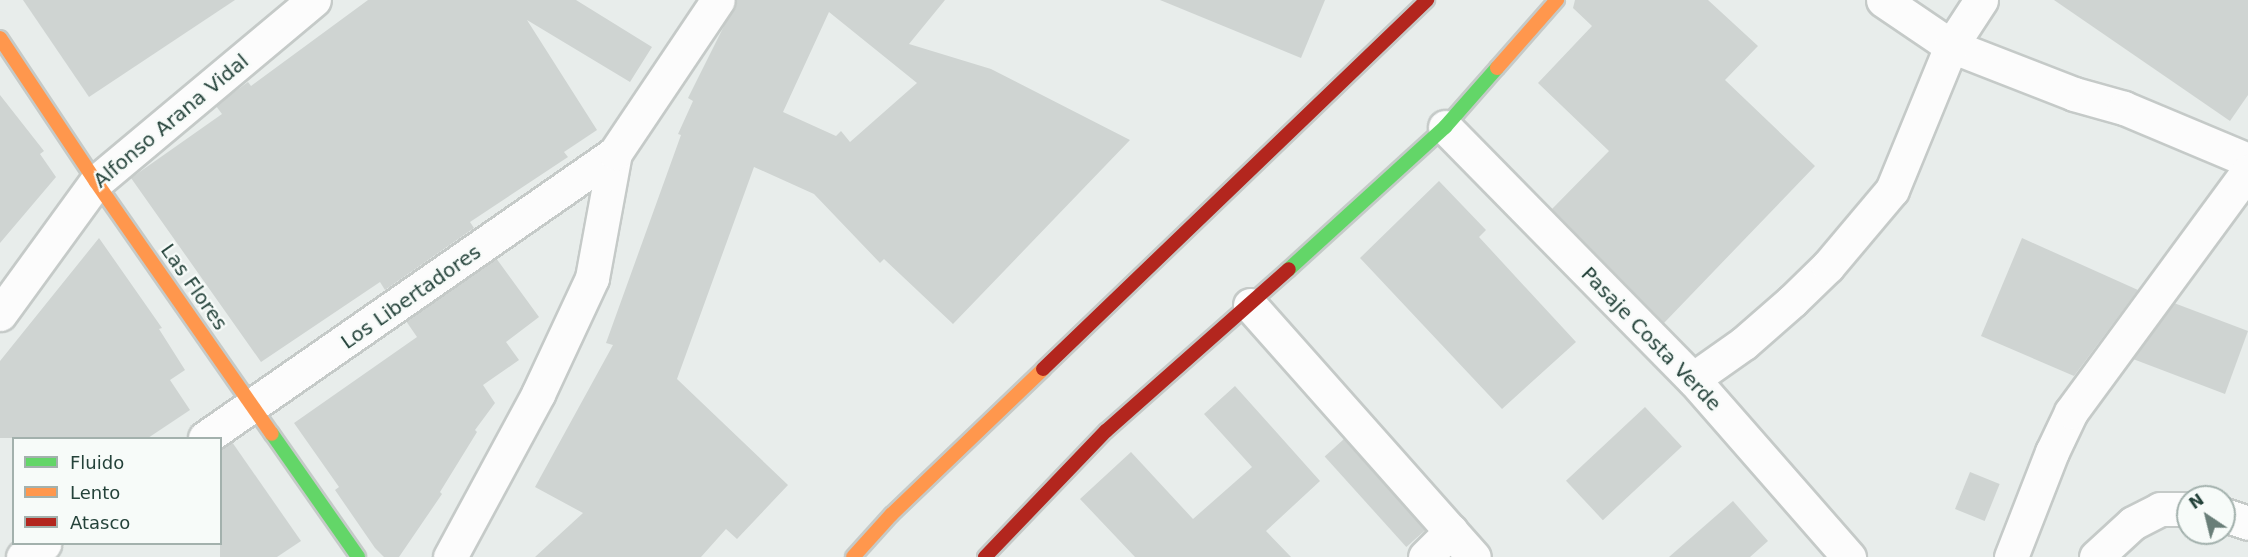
<!DOCTYPE html>
<style>
body{margin:0}
#map{position:relative;width:2248px;height:557px;overflow:hidden;background:#e8edeb;font-family:"DejaVu Sans",sans-serif}
div>[style]{position:absolute}
.building>*{inset:0;background:#cfd4d2;transform-origin:0 0}
.roads{filter:drop-shadow(2px 0 #c5cac8) drop-shadow(-2px 0 #c5cac8) drop-shadow(0 2px #c5cac8) drop-shadow(0 -2px #c5cac8)}
.street>*{height:33px;margin:-16.5px;padding:0 16.5px;transform-origin:16.5px;border-radius:16.5px;background:#fcfcfc}
.fast>*{height:14px;margin:-7px;padding:0 7px;transform-origin:7px;border-radius:7px;background:#63d668}
.slow>*{height:14px;margin:-7px;padding:0 7px;transform-origin:7px;border-radius:7px;background:#ff974d}
.jam>*{height:14px;margin:-7px;padding:0 7px;transform-origin:7px;border-radius:7px;background:#b3261e}
span{translate:-50% -50%;white-space:nowrap;text-align:center;line-height:1.15;-webkit-text-stroke:4.5px #f7fbf9;paint-order:stroke}
.street-label{font-size:20px;color:#24423a}
.legend{position:absolute;left:12px;top:437px;width:210px;height:108px;box-sizing:border-box;background:#f7fbf9;border:2px solid #a3b1ad;margin:0;padding:8px 10px;list-style:none;font-size:18px;color:#24423a}
.legend li{display:flex;align-items:center;gap:12px;height:30px}
.legend b{width:30px;border:2px solid #a3b1ad}
.north{position:absolute;left:2176px;top:485px;width:60px;height:60px;box-sizing:border-box;background:#f7fbf9;border:2px solid #a3b1ad;border-radius:50%;rotate:325deg;font-size:16px;font-weight:700;line-height:24px;text-align:center;color:#24423a}
.north::after{content:'';display:block;margin:auto;width:21px;height:27px;background:#697e78;clip-path:polygon(50% 0,100% 100%,50% 72%,0 100%)}
</style>
<div id="map">
<div class="building">
<div style="clip-path:polygon(23px 0,235px 0,89px 97px)"></div>
<div style="clip-path:polygon(368px 0,576px 0,652px 47px,630px 82px,527px 20px,597px 130px,564px 152px,568px 157px,470px 222px,474px 228px,385px 290px,380px 282px,261px 362px,131px 178px,222px 114px,216px 106px,226px 98px,248px 82px,251px 86px)"></div>
<div style="clip-path:polygon(evenodd,737px 0,945px 0,909px 44px,991px 69px,1130px 140px,953px 324px,884px 259px,880px 263px,814px 194px,754px 167px,677px 379px,788px 485px,737px 539px,726px 529px,701px 557px,535px 557px,583px 513px,535px 487px,613px 345px,606px 343px,681px 135px,678px 134px,693px 101px,688px 98px,737px 0,829px 12px,917px 83px,850px 142px,841px 131px,836px 136px,783px 112px,829px 12px)"></div>
<div style="clip-path:polygon(1160px 0,1325px 0,1301px 58px)"></div>
<div style="clip-path:polygon(1575px 0,1708px 0,1758px 46px,1725px 80px,1815px 166px,1664px 323px,1552px 209px,1609px 151px,1538px 83px,1592px 26px,1573px 8px)"></div>
<div style="clip-path:polygon(2054px 0,2248px 0,2248px 95px,2230px 121px)"></div>
<div style="clip-path:polygon(0 95px,44px 151px,40px 154px,56px 177px,0 243px)"></div>
<div style="clip-path:polygon(1439px 181px,1486px 230px,1479px 237px,1576px 342px,1502px 409px,1360px 258px)"></div>
<div style="clip-path:polygon(99px 238px,162px 328px,159px 329px,185px 370px,170px 380px,190px 410px,148px 438px,0 438px,0 361px)"></div>
<div style="clip-path:polygon(2022px 238px,2138px 290px,2074px 376px,1981px 336px)"></div>
<div style="clip-path:polygon(496px 258px,539px 317px,506px 342px,519px 360px,483px 385px,495px 403px,475px 430px,477px 432px,440px 492px,442px 494px,399px 557px,384px 557px,375px 548px,335px 490px,339px 487px,294px 423px,417px 337px,406px 321px)"></div>
<div style="clip-path:polygon(2174px 303px,2248px 331px,2225px 394px,2133px 359px)"></div>
<div style="clip-path:polygon(1235px 386px,1320px 481px,1266px 531px,1291px 557px,1135px 557px,1080px 499px,1131px 452px,1193px 519px,1252px 467px,1204px 414px)"></div>
<div style="left:1645px;top:407px;width:54px;height:108px;rotate:47deg"></div>
<div style="left:1344px;top:439px;width:122px;height:26px;rotate:48deg"></div>
<div style="clip-path:polygon(232px 442px,301px 541px,277px 557px,220px 557px,220px 450px)"></div>
<div style="left:1970px;top:472px;width:32px;height:40px;rotate:22deg"></div>
<div style="clip-path:polygon(1733px 501px,1768px 541px,1750px 557px,1669px 557px)"></div>
</div>
<div class="roads">
<div class="street">
<div style="left:1883px;top:0;width:82px;rotate:34.1deg"></div>
<div style="left:1951px;top:46px;width:132px;rotate:21.3deg"></div>
<div style="left:2074px;top:94px;width:52px;rotate:15.6deg"></div>
<div style="left:2124px;top:108px;width:134px;rotate:22.8deg"></div>
<div style="left:1445px;top:127px;width:354px;rotate:45.5deg"></div>
<div style="left:1693px;top:379px;width:237px;rotate:48.8deg"></div>
<div style="left:1250px;top:305px;width:337px;rotate:48.4deg"></div>
<div style="left:0;top:314px;width:163px;rotate:-54deg"></div>
<div style="left:96px;top:182px;width:284px;rotate:-39.9deg"></div>
<div style="left:1693px;top:379px;width:62px;rotate:-35.2deg"></div>
<div style="left:1744px;top:343px;width:64px;rotate:-41.2deg"></div>
<div style="left:1792px;top:301px;width:50px;rotate:-44.2deg"></div>
<div style="left:1828px;top:266px;width:99px;rotate:-49.9deg"></div>
<div style="left:1892px;top:190px;width:156px;rotate:-67.7deg"></div>
<div style="left:1951px;top:46px;width:55px;rotate:-56.9deg"></div>
<div style="left:205px;top:438px;width:499px;rotate:-34.8deg"></div>
<div style="left:2224px;top:515px;width:25px;rotate:18deg"></div>
<div style="left:23px;top:557px;width:25px;rotate:-32deg"></div>
<div style="left:450px;top:557px;width:185px;rotate:-61.6deg"></div>
<div style="left:538px;top:394px;width:128px;rotate:-65deg"></div>
<div style="left:592px;top:278px;width:127px;rotate:-79.6deg"></div>
<div style="left:615px;top:153px;width:184px;rotate:-56.1deg"></div>
<div style="left:1425px;top:557px;width:37px;rotate:-45deg"></div>
<div style="left:2011px;top:557px;width:113px;rotate:-68.7deg"></div>
<div style="left:2052px;top:452px;width:44px;rotate:-64.6deg"></div>
<div style="left:2071px;top:412px;width:299px;rotate:-53.7deg"></div>
<div style="left:2096px;top:557px;width:50px;rotate:-42.6deg"></div>
<div style="left:2133px;top:523px;width:30px;rotate:-27deg"></div>
<div style="left:2160px;top:509px;width:28px"></div>
</div>
<div class="fast">
<div style="left:1289px;top:269px;width:211px;rotate:-42.3deg"></div>
<div style="left:1445px;top:127px;width:79px;rotate:-48.6deg"></div>
<div style="left:272px;top:434px;width:150px;rotate:55deg"></div>
</div>
<div class="slow">
<div style="left:0;top:38px;width:173px;rotate:56.3deg"></div>
<div style="left:96px;top:182px;width:307px;rotate:55.1deg"></div>
<div style="left:1497px;top:68px;width:91px;rotate:-48.6deg"></div>
<div style="left:853px;top:557px;width:57px;rotate:-47.9deg"></div>
<div style="left:891px;top:515px;width:211px;rotate:-43.8deg"></div>
</div>
<div class="jam">
<div style="left:1043px;top:369px;width:533px;rotate:-43.86deg"></div>
<div style="left:985px;top:557px;width:175px;rotate:-46.2deg"></div>
<div style="left:1106px;top:431px;width:244px;rotate:-41.5deg"></div>
</div>
</div>
<div class="street-label">
<span style="left:171px;top:121px;rotate:-40deg">Alfonso Arana Vidal</span>
<span style="left:194px;top:287px;rotate:55deg">Las Flores</span>
<span style="left:411px;top:297px;rotate:-35deg">Los Libertadores</span>
<span style="left:1651px;top:339px;rotate:46deg">Pasaje Costa Verde</span>
</div>
<ul class="legend">
<li><b style="height:8px;background:#63d668"></b>Fluido</li>
<li><b style="height:8px;background:#ff974d"></b>Lento</li>
<li><b style="height:8px;background:#b3261e"></b>Atasco</li>
</ul>
<div class="north">N</div>
</div>
